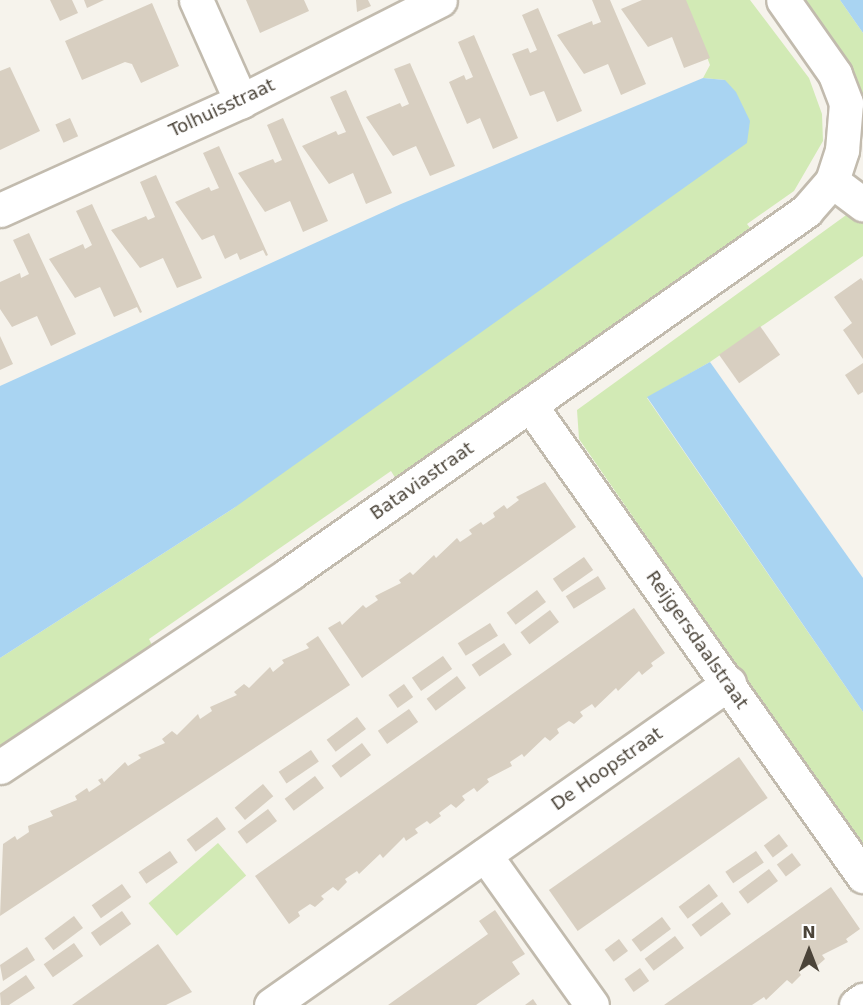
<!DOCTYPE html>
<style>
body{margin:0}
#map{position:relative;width:863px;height:1005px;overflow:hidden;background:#f6f3ec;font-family:"DejaVu Sans",sans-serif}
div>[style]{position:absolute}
.green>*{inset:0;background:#d2eab5;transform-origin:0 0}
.water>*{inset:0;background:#a9d4f2}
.building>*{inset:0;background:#d8cfc1;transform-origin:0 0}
.roads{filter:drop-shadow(2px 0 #c2bbae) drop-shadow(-2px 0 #c2bbae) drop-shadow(0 2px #c2bbae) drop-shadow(0 -2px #c2bbae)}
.minor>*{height:33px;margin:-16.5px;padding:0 16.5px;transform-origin:16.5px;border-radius:16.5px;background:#fff}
span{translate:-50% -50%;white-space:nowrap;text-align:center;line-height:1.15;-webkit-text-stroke:4.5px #fff;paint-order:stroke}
.street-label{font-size:18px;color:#4b4439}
.north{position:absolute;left:779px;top:921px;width:60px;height:60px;-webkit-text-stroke:4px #fff;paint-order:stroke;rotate:0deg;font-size:16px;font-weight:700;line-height:24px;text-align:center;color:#4b4439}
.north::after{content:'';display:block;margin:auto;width:21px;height:27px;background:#4b4439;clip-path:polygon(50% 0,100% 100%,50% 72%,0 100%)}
</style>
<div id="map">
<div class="green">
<div style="clip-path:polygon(685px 0,750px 0,809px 78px,822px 114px,823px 141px,794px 191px,747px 224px,754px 233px,399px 484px,391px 471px,149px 639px,156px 653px,0 750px,0 658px,234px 508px,725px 80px,703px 78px,710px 65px)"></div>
<div style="clip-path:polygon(799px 0,840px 0,863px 33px,863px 106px)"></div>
<div style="clip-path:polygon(849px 213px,863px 223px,863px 256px,710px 362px,647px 398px,863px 712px,863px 849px,579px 439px,577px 410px)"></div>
<div style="left:218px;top:843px;width:43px;height:92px;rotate:49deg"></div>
</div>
<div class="water">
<div style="clip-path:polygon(840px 0,863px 0,863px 33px)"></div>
<div style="clip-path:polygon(703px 78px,725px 80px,736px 92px,750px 121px,747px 143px,234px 508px,0 658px,0 386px,401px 204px)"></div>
<div style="clip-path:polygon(710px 362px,863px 578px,863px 712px,647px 397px)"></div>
</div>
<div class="building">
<div style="clip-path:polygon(50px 0,72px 0,78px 13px,60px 21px)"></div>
<div style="clip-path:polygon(84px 0,104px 0,87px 8px)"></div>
<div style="clip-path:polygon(246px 0,304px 0,309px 11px,260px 33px)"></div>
<div style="clip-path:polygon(356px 0,368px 0,371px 6px,357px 12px)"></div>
<div style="clip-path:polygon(592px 0,610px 0,646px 84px,621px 95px,608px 64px,584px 74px,557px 35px,592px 21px,593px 25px,601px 22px)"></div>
<div style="clip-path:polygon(642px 0,686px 0,710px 58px,684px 68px,672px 37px,648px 47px,621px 9px)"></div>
<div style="clip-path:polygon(152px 3px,179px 66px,141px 83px,132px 64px,125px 62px,82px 80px,65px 41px)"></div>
<div style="clip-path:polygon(538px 8px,582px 111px,557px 122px,544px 91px,530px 96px,512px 54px,528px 48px,530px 53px,537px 50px,522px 15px)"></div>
<div style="clip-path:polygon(474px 35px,518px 138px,493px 149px,480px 118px,467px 124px,449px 82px,464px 75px,466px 80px,473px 77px,458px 42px)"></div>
<div style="clip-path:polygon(410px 63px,455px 166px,430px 176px,416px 146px,393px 156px,366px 117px,400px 103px,402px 107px,409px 104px,394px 69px)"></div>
<div style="clip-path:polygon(10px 67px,40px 131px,0 150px,0 71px)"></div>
<div style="clip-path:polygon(346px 90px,392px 193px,366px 204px,353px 173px,329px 184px,302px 146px,336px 131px,338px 135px,346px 132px,330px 97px)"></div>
<div style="left:70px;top:118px;width:20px;height:16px;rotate:66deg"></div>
<div style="clip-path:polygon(283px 118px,328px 221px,303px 232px,290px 201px,265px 212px,238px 173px,273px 159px,275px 163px,282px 160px,267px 125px)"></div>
<div style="clip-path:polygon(219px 146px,268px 255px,266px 256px,263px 250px,240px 260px,237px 253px,225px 259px,214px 235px,202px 240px,175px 202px,209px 187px,211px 191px,219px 188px,203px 153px)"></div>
<div style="clip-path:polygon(156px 175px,202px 278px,177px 288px,163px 258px,140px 268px,111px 230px,146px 216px,148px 220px,155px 217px,140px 182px)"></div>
<div style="clip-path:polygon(92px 204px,142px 312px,140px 313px,137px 307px,114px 317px,100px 287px,75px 298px,49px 259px,83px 244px,85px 249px,92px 245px,76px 211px)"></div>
<div style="clip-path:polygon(29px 233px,76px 334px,51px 346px,37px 316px,12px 327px,0 309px,0 282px,20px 273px,21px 278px,29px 274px,13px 240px)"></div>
<div style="clip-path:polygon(861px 278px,863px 281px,863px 359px,843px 330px,852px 323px,834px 297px)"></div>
<div style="left:760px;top:326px;width:35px;height:50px;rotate:55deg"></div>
<div style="clip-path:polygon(0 336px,13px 364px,0 370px)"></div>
<div style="clip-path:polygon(863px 363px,863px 392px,858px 395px,845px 375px)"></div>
<div style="clip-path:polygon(545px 482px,576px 527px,362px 678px,328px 628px,340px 621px,342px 625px,363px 605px,366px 608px,378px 600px,375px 596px,401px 583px,399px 580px,410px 572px,413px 575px,434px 555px,436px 558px,457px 538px,460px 542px,472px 534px,469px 530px,481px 522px,483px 525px,495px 517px,493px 513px,504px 505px,507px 509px,519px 500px,516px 497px)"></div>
<div style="left:584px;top:557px;width:16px;height:38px;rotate:55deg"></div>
<div style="left:598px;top:576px;width:15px;height:38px;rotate:58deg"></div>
<div style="left:537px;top:590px;width:15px;height:38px;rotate:53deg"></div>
<div style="clip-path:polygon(634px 608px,665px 653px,651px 663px,653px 666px,642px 675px,639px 671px,618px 691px,616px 688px,595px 708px,592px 704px,580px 712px,583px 716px,574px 724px,569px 721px,557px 729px,559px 733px,550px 741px,545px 737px,524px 757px,522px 754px,510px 762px,512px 766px,487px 779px,489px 782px,477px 792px,474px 788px,462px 796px,465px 800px,456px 808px,451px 804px,439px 813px,441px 816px,430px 824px,427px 821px,415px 829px,418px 833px,406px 841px,404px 837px,383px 858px,380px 854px,359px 874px,357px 871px,345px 879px,347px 882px,338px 891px,333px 887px,321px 896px,324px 899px,315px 907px,310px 904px,298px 912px,300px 916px,289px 924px,255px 876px)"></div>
<div style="left:550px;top:610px;width:15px;height:37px;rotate:53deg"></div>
<div style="left:490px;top:623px;width:15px;height:38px;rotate:58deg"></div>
<div style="clip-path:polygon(318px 636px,350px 685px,0 916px,3px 844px,15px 836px,17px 840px,29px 832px,28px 826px,53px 816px,50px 811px,77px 800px,75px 796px,87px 788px,89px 792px,101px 784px,98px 780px,102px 778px,104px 782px,125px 762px,128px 766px,141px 758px,138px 755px,165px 743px,162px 739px,172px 731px,177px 735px,198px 714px,200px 719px,212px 711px,210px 707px,237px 695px,234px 692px,244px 684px,249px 688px,270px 667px,273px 672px,284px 663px,282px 660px,309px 648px,306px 644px)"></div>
<div style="left:504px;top:643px;width:14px;height:39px;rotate:56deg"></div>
<div style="left:443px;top:656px;width:16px;height:38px;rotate:55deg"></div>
<div style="left:457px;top:676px;width:15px;height:38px;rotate:53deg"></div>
<div style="left:404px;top:684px;width:16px;height:19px;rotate:55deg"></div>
<div style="left:409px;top:709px;width:16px;height:38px;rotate:55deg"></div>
<div style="left:357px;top:717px;width:15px;height:38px;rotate:53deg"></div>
<div style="left:362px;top:743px;width:15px;height:38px;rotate:53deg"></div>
<div style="left:311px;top:750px;width:14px;height:39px;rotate:56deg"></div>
<div style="left:739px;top:757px;width:50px;height:232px;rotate:55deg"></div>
<div style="left:315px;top:776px;width:15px;height:38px;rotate:53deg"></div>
<div style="left:263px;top:784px;width:16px;height:37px;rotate:50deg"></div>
<div style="left:268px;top:809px;width:15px;height:38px;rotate:53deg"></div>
<div style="left:217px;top:817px;width:15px;height:38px;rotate:53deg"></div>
<div style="left:779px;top:834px;width:15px;height:19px;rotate:53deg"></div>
<div style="left:170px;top:851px;width:14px;height:38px;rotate:56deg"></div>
<div style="left:756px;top:851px;width:14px;height:37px;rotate:56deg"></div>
<div style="left:792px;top:853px;width:15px;height:19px;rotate:53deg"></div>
<div style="left:769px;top:869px;width:15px;height:38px;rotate:53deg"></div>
<div style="left:122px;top:884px;width:16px;height:37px;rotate:55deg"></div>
<div style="left:709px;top:884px;width:15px;height:38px;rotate:53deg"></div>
<div style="clip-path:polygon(831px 887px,860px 929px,846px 939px,848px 942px,822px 955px,825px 959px,816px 967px,811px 964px,799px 972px,801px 975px,792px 984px,787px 980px,766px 1000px,764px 997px,752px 1005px,664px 1005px)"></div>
<div style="left:722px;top:902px;width:15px;height:38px;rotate:53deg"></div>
<div style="clip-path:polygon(495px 910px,525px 954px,512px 962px,520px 974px,476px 1005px,388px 1005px,488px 934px,479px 921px)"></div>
<div style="left:122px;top:911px;width:16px;height:38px;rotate:55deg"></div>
<div style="left:74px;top:916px;width:15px;height:37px;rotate:53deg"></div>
<div style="left:662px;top:917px;width:15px;height:38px;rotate:53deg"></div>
<div style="left:675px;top:936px;width:15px;height:38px;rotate:53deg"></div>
<div style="left:619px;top:939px;width:15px;height:18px;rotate:53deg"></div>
<div style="left:74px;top:943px;width:16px;height:37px;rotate:55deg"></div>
<div style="clip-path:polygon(158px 944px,192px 992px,166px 1005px,72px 1005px)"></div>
<div style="clip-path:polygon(27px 947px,35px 960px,3px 981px,0 965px)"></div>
<div style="left:640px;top:968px;width:16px;height:19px;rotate:55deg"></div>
<div style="clip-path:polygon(26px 975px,35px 988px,9px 1005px,1px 1005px,0 993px)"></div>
<div style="clip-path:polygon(533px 999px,537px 1005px,525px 1005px)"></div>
</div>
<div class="roads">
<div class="minor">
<div style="left:196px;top:0;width:111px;rotate:66deg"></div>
<div style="left:832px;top:181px;width:39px;rotate:37deg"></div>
<div style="left:0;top:210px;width:265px;rotate:-24.3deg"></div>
<div style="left:241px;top:101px;width:223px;rotate:-26.9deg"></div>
<div style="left:530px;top:405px;width:577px;rotate:54.74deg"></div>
<div style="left:0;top:767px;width:348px;rotate:-33.7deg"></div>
<div style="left:289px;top:574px;width:632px;rotate:-35.07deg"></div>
<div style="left:806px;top:211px;width:40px;rotate:-49deg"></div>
<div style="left:832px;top:181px;width:33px;rotate:-72deg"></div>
<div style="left:842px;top:150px;width:47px;rotate:-85.1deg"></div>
<div style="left:846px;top:103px;width:31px;rotate:-111deg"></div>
<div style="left:835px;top:74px;width:90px;rotate:-125.1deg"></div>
<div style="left:485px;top:855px;width:184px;rotate:54.5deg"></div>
<div style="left:271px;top:1005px;width:560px;rotate:-35.11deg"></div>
<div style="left:856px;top:1005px;width:9px;rotate:-36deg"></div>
</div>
</div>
<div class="street-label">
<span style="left:222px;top:108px;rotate:-25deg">Tolhuisstraat</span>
<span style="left:422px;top:481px;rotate:-35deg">Bataviastraat</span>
<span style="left:697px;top:640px;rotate:55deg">Reijgersdaalstraat</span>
<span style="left:607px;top:769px;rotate:-35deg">De Hoopstraat</span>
</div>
<div class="north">N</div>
</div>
